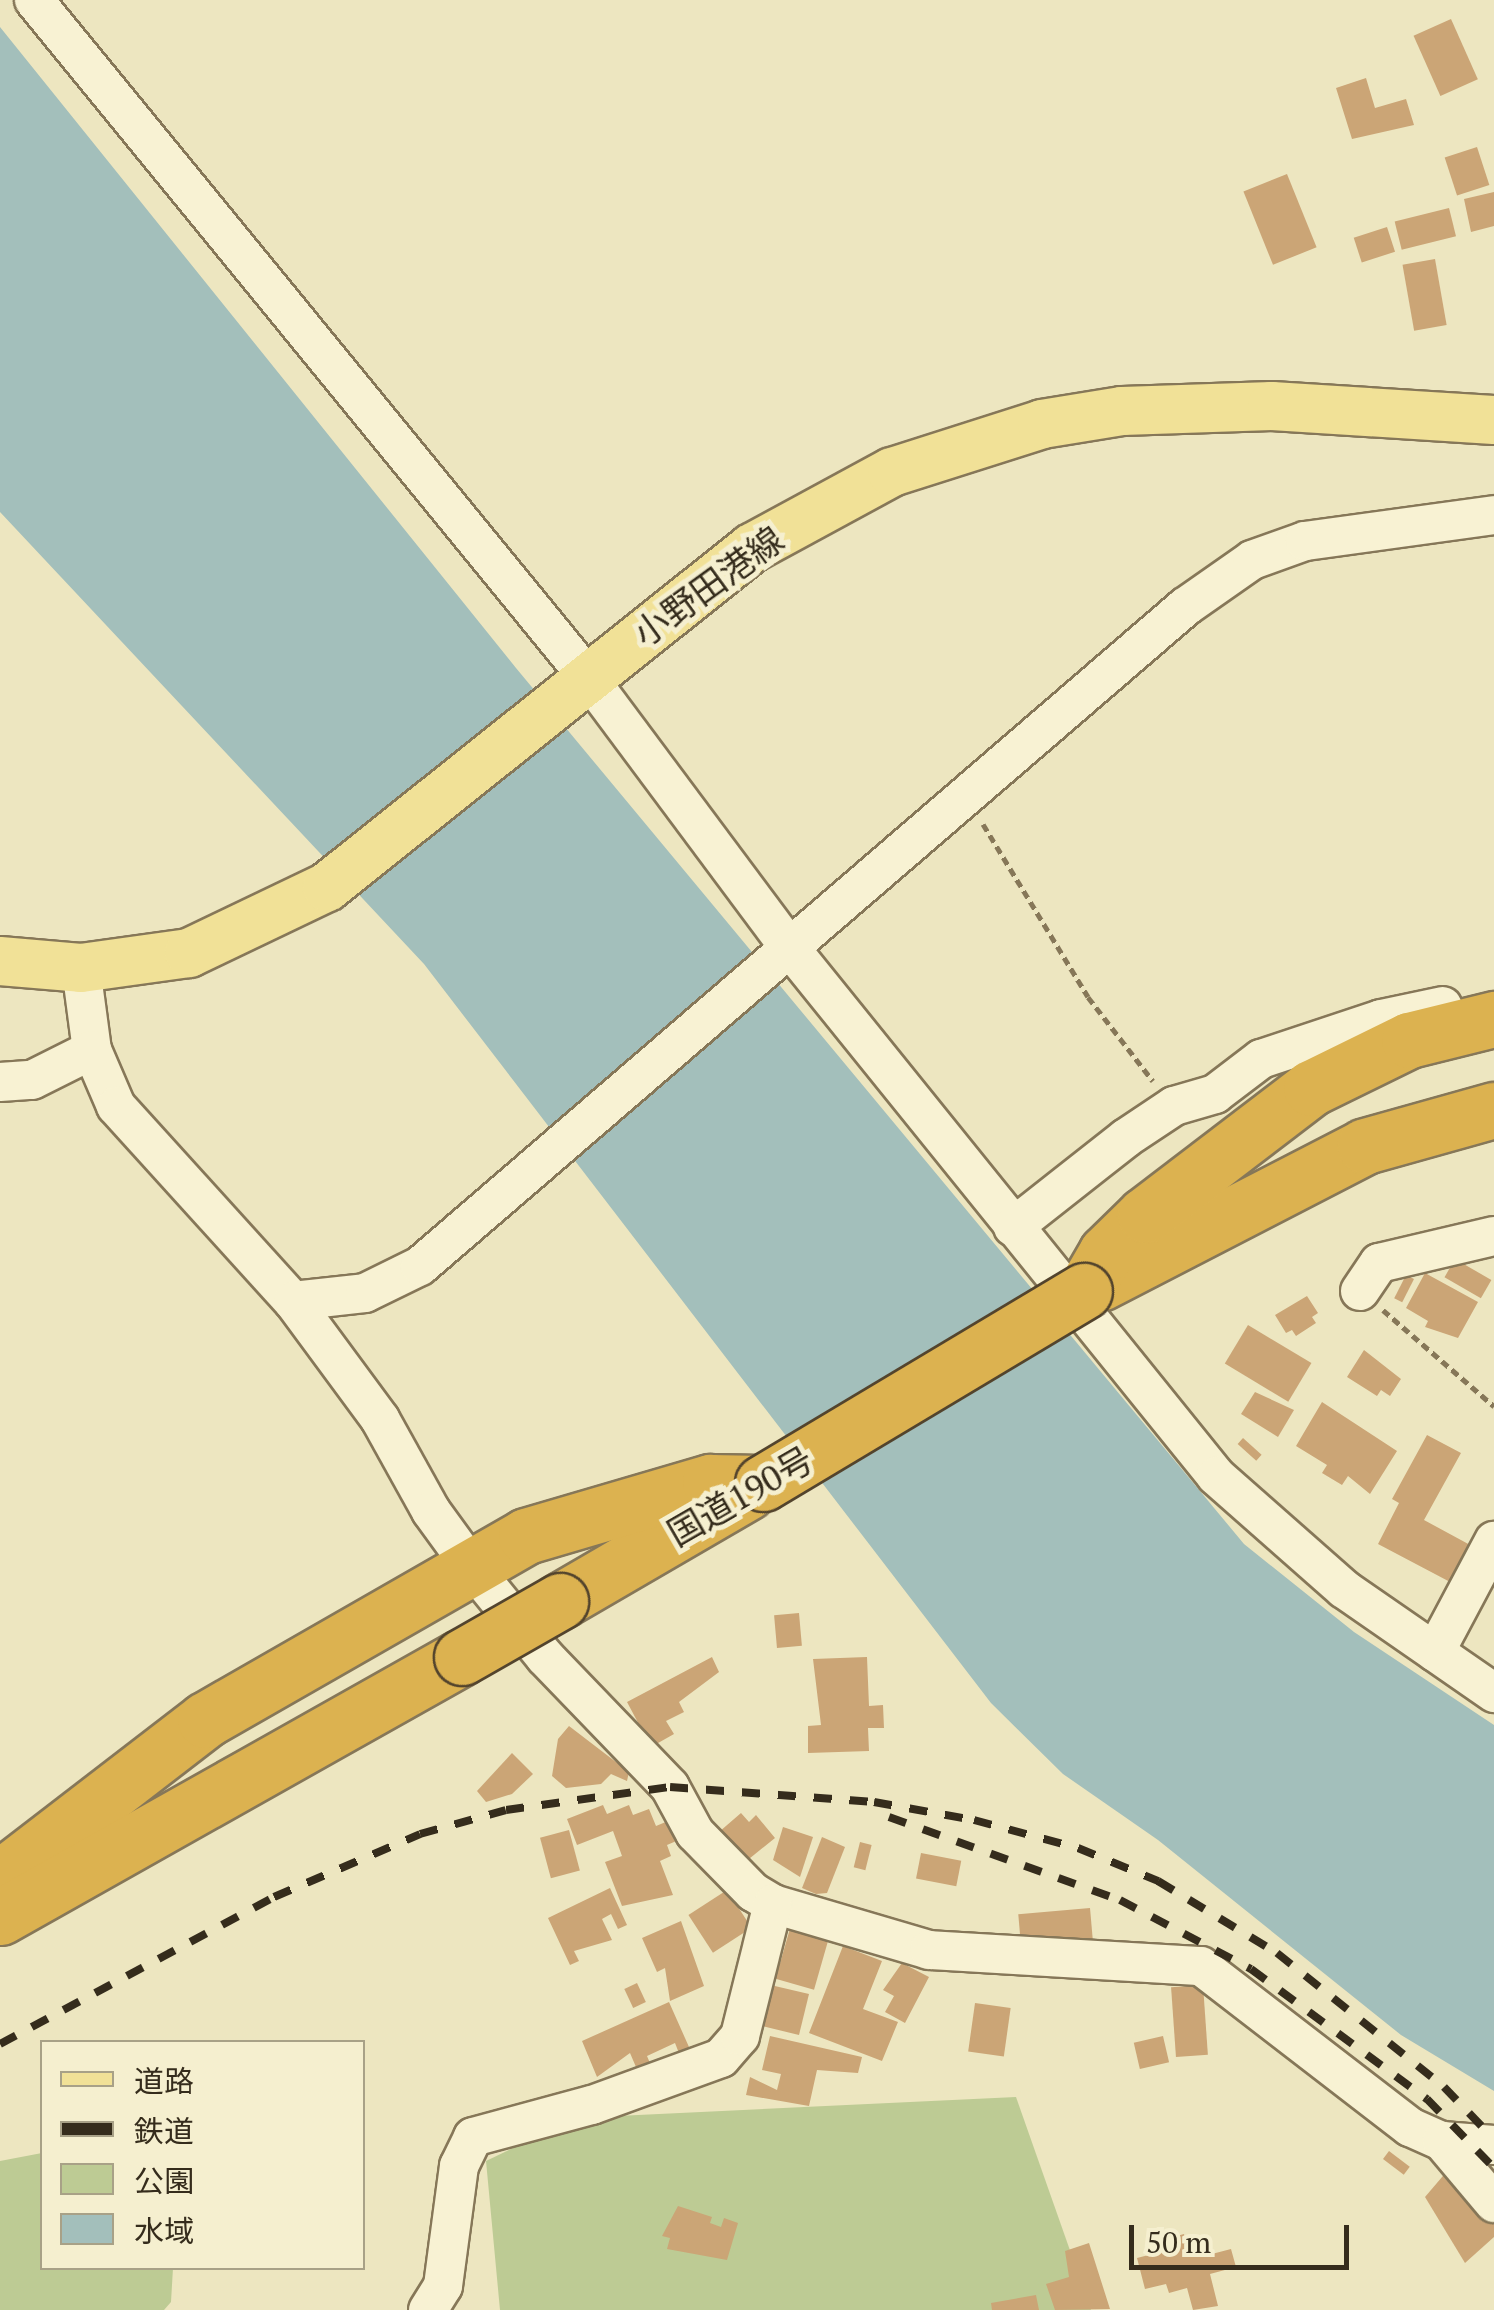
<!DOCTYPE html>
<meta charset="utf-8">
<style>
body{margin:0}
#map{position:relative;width:1494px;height:2310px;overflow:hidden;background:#ede6c0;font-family:"PT Serif","Noto Sans JP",serif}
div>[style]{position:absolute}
.green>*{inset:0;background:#bdcb94}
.water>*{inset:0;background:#a3bfbb}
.building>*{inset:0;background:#cba576;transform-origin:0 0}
.path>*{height:5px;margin-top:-2.5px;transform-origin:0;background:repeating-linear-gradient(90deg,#867758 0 8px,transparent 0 13px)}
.roads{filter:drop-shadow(2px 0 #867758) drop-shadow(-2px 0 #867758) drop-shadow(0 2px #867758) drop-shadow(0 -2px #867758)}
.minor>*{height:38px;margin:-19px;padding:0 19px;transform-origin:19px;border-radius:19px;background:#f8f2d3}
.major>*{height:48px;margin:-24px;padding:0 24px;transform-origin:24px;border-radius:24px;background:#f1e197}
.highway>*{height:55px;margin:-27.5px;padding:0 27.5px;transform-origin:27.5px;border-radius:27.5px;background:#dcb250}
.rail>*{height:8px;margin-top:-4px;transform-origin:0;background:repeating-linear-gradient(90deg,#352c1c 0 18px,transparent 0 36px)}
.bridges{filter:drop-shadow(2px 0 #53442d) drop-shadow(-2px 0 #53442d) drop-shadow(0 2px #53442d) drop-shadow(0 -2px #53442d)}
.highway-bridge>*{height:55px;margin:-27.5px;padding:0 27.5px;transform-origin:27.5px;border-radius:27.5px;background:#dcb250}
span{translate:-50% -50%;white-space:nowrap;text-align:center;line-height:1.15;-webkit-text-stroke:10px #f5efcf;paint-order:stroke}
.street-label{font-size:35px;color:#352c1c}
.legend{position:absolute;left:40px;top:2040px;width:325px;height:230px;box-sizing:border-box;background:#f5efcf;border:2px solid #a8a187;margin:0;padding:12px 18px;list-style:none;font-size:30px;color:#352c1c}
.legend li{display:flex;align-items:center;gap:20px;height:50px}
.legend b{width:50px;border:2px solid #a8a187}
.scale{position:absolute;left:1129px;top:2225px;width:220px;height:45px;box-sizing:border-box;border:5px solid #352c1c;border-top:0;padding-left:12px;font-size:30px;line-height:35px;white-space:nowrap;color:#352c1c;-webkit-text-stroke:8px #f5efcf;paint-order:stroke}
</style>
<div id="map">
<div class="green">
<div style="clip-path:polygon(1016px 2097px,1091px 2310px,500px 2310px,486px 2161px,575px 2118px)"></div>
<div style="clip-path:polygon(42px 2153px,42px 2268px,173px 2268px,171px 2302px,164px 2310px,0 2310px,0 2161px)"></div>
</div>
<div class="water">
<div style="clip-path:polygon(0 27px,516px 668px,1244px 1544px,1354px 1632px,1494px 1725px,1494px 2091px,1401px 2035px,1158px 1840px,1063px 1774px,991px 1703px,424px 964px,0 512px)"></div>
</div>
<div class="building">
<div style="left:1451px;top:19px;width:66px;height:41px;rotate:66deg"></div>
<div style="clip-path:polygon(1366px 78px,1375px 108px,1406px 99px,1414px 125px,1352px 139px,1336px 88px)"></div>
<div style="left:1477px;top:147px;width:40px;height:34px;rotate:72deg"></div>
<div style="left:1287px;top:174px;width:79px;height:47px;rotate:68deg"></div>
<div style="clip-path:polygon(1494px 192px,1494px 226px,1471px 232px,1464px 199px)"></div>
<div style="left:1449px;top:208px;width:29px;height:56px;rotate:76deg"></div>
<div style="left:1387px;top:227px;width:26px;height:35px;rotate:72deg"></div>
<div style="left:1435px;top:259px;width:67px;height:33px;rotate:80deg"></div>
<div style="left:1455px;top:1259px;width:42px;height:21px;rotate:30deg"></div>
<div style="clip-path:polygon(1425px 1273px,1478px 1302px,1458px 1338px,1425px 1327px,1428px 1321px,1406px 1308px)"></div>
<div style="left:1406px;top:1275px;width:9px;height:26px;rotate:27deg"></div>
<div style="clip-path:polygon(1307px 1296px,1318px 1313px,1312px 1317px,1316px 1323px,1296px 1336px,1292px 1330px,1286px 1333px,1275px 1315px)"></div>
<div style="left:1248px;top:1325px;width:74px;height:45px;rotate:31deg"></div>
<div style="clip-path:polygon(1364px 1350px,1401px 1379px,1390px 1396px,1381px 1390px,1377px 1396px,1347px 1377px)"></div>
<div style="clip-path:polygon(1255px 1392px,1294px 1410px,1278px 1437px,1241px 1414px)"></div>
<div style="clip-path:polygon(1322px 1402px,1397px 1451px,1370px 1494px,1348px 1476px,1342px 1485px,1322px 1473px,1327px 1465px,1296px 1446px)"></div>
<div style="clip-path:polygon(1427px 1435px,1461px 1453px,1424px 1520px,1472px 1546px,1452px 1583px,1378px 1544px,1399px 1503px,1392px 1499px)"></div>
<div style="left:1243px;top:1438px;width:25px;height:8px;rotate:42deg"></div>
<div style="left:799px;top:1613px;width:33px;height:25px;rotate:85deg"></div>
<div style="clip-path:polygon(712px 1657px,719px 1672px,679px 1702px,684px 1712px,666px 1721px,674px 1734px,651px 1747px,627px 1702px)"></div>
<div style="clip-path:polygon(867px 1657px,869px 1706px,883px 1705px,884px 1728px,868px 1728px,869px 1751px,808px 1753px,808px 1726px,821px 1725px,813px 1659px)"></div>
<div style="clip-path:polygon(569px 1726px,629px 1772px,627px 1781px,611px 1774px,601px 1784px,566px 1788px,552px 1776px,558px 1739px)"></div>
<div style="clip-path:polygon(512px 1753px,533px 1774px,512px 1794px,486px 1802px,477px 1791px)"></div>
<div style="clip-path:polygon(603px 1805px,607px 1814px,629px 1805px,633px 1815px,649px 1809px,656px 1826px,673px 1819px,681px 1839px,667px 1845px,671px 1856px,660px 1861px,673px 1895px,622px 1906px,605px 1862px,622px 1856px,613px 1831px,577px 1845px,567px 1819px)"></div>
<div style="clip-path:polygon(741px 1813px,749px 1822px,756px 1815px,775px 1838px,744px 1863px,719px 1832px)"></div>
<div style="clip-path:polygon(783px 1827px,813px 1837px,800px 1877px,773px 1860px)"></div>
<div style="left:569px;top:1830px;width:42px;height:30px;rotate:75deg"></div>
<div style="clip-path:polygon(822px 1837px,845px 1847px,827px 1893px,816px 1894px,802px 1888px)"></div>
<div style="left:860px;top:1842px;width:12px;height:26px;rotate:14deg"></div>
<div style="left:921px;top:1853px;width:41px;height:26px;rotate:11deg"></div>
<div style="clip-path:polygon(610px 1888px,627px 1925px,618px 1929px,611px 1914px,602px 1919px,612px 1940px,574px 1951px,579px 1961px,570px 1965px,548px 1918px)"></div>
<div style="left:727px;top:1890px;width:45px;height:46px;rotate:57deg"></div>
<div style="left:1090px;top:1908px;width:37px;height:72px;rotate:85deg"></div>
<div style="clip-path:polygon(681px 1921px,704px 1986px,670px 2001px,665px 1968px,657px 1972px,642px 1938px)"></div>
<div style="left:791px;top:1925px;width:40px;height:56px;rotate:16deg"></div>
<div style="clip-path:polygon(843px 1946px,882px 1961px,863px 2009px,898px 2022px,882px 2061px,809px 2033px)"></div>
<div style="clip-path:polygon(902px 1963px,929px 1977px,905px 2023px,885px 2012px,894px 1996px,883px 1990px)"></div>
<div style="left:637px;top:1983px;width:21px;height:14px;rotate:65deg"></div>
<div style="clip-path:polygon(762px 1983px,809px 1994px,799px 2035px,762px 2026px)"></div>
<div style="left:1203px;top:1985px;width:70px;height:32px;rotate:86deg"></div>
<div style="clip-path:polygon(669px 2002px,693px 2056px,682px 2061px,675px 2043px,647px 2056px,652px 2068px,639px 2074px,630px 2053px,597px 2077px,582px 2041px)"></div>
<div style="left:975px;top:2003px;width:36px;height:49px;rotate:8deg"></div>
<div style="clip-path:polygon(770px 2036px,862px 2057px,858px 2073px,817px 2070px,809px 2106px,746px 2095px,750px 2077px,777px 2090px,781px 2074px,762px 2070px)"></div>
<div style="left:1163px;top:2036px;width:27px;height:30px;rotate:77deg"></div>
<div style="left:1389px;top:2151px;width:26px;height:10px;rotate:37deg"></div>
<div style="clip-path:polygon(1448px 2170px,1494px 2223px,1494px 2237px,1465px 2263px,1425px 2197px)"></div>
<div style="clip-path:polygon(678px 2206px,712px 2217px,710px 2223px,721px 2227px,724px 2218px,738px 2223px,727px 2260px,667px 2249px,670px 2238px,662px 2236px)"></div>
<div style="clip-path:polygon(1184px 2234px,1186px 2242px,1203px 2237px,1208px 2255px,1231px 2249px,1236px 2267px,1210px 2274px,1218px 2306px,1193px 2310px,1187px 2288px,1169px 2293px,1166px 2284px,1145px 2289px,1137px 2258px,1176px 2248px,1173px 2237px)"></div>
<div style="clip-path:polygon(1089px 2243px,1110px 2309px,1055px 2310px,1046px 2284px,1069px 2277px,1065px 2251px)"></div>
<div style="clip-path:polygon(1036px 2295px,1039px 2310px,992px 2310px,991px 2303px)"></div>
</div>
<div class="path">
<div style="left:983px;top:824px;width:202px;rotate:58.7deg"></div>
<div style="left:1088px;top:997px;width:106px;rotate:52.3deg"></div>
<div style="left:1383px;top:1310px;width:147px;rotate:40.9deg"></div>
</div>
<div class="roads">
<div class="minor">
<div style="left:34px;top:0;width:873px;rotate:50.72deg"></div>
<div style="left:587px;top:676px;width:339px;rotate:53.3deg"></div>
<div style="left:790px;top:948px;width:678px;rotate:51.1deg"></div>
<div style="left:1216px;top:1476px;width:171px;rotate:41.4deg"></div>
<div style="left:1344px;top:1589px;width:183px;rotate:34.7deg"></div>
<div style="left:81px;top:968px;width:83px;rotate:82.4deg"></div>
<div style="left:92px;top:1050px;width:61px;rotate:66.8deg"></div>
<div style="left:116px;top:1106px;width:263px;rotate:47.8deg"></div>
<div style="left:293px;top:1301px;width:147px;rotate:53.6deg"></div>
<div style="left:380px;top:1419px;width:105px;rotate:61deg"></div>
<div style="left:431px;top:1511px;width:68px;rotate:54deg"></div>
<div style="left:471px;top:1566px;width:117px;rotate:50.9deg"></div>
<div style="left:545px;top:1657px;width:180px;rotate:46.1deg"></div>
<div style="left:670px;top:1787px;width:52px;rotate:61.5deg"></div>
<div style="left:695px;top:1833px;width:83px;rotate:45.5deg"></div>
<div style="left:753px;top:1892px;width:23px;rotate:31deg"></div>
<div style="left:773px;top:1904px;width:163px;rotate:16.4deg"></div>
<div style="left:929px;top:1950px;width:272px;rotate:3.4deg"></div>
<div style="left:1201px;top:1966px;width:264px;rotate:37.6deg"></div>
<div style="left:1410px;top:2127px;width:35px;rotate:24deg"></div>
<div style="left:1442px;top:2141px;width:52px;rotate:4.4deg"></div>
<div style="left:0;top:1082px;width:32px;rotate:-4deg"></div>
<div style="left:32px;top:1080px;width:67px;rotate:-26.6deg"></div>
<div style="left:1013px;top:1227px;width:144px;rotate:-38.2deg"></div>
<div style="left:1126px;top:1138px;width:58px;rotate:-33.7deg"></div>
<div style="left:1174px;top:1106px;width:43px;rotate:-16.3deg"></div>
<div style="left:1215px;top:1094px;width:58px;rotate:-37.3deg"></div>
<div style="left:1261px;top:1059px;width:126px;rotate:-18.4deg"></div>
<div style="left:1381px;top:1019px;width:63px;rotate:-11.8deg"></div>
<div style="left:1360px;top:1291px;width:34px;rotate:-56deg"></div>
<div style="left:1379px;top:1263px;width:118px;rotate:-13.2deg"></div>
<div style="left:293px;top:1301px;width:72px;rotate:-6.3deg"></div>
<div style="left:365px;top:1293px;width:61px;rotate:-26.1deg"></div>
<div style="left:420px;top:1266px;width:1010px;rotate:-40.74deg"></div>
<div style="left:1185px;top:607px;width:82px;rotate:-35deg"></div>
<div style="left:1252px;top:560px;width:56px;rotate:-19.7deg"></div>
<div style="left:1305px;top:541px;width:191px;rotate:-7.8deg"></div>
<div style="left:1435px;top:1652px;width:126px;rotate:-62deg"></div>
<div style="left:1442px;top:2141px;width:81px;rotate:50deg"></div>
<div style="left:428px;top:2310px;width:28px;rotate:-58deg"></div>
<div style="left:443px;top:2286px;width:121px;rotate:-82.4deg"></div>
<div style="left:459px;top:2166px;width:32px;rotate:-64deg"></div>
<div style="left:473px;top:2137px;width:123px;rotate:-15.1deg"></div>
<div style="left:592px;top:2105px;width:137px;rotate:-20deg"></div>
<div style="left:721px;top:2058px;width:29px;rotate:-49deg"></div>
<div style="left:740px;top:2036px;width:136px;rotate:-76deg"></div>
</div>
<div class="major">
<div style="left:0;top:961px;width:81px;rotate:4.9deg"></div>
<div style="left:81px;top:968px;width:109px;rotate:-7.9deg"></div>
<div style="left:189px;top:953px;width:153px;rotate:-25.6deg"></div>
<div style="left:327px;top:887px;width:544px;rotate:-38.58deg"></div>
<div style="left:752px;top:548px;width:159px;rotate:-28.5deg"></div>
<div style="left:892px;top:472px;width:157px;rotate:-17.7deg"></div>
<div style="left:1042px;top:424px;width:81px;rotate:-9.2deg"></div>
<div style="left:1122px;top:411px;width:150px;rotate:-1.9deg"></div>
<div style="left:1272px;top:406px;width:222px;rotate:3.6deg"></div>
</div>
<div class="highway">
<div style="left:1100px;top:1283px;width:298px;rotate:-27.3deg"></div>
<div style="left:1365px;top:1146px;width:134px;rotate:-15.6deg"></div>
<div style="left:1084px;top:1291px;width:44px;rotate:-59.9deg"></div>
<div style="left:1106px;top:1253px;width:54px;rotate:-44.3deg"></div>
<div style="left:1145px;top:1215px;width:209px;rotate:-37.4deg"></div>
<div style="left:1311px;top:1088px;width:109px;rotate:-26.1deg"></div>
<div style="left:1409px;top:1040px;width:88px;rotate:-13.9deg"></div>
<div style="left:560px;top:1601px;width:216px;rotate:-30.2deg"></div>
<div style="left:0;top:1878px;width:259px;rotate:-37.6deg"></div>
<div style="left:205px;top:1720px;width:370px;rotate:-29.8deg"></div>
<div style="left:526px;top:1536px;width:192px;rotate:-16.4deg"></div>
<div style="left:710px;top:1482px;width:53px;rotate:1.1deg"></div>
<div style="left:0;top:1917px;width:530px;rotate:-29.37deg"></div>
</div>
</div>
<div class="rail">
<div style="left:889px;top:1817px;width:245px;rotate:19.8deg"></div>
<div style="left:1120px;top:1900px;width:148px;rotate:27.8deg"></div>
<div style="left:1251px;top:1969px;width:219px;rotate:36.5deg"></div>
<div style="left:1427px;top:2099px;width:96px;rotate:45.8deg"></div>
<div style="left:0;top:2044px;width:311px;rotate:-28.2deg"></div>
<div style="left:274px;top:1897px;width:159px;rotate:-23.3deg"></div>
<div style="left:420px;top:1834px;width:89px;rotate:-15.6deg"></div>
<div style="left:506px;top:1810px;width:166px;rotate:-8deg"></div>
<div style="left:670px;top:1787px;width:205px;rotate:4.2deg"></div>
<div style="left:874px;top:1802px;width:102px;rotate:10.2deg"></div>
<div style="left:974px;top:1820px;width:108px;rotate:15.1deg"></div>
<div style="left:1078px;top:1848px;width:87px;rotate:22.4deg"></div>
<div style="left:1158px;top:1881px;width:139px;rotate:31.2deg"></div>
<div style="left:1277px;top:1953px;width:214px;rotate:38.7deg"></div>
<div style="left:1444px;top:2087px;width:72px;rotate:46.1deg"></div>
</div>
<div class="bridges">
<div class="highway-bridge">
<div style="left:763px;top:1483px;width:374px;rotate:-30.9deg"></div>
<div style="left:462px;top:1657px;width:113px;rotate:-29.7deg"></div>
</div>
</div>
<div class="street-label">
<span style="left:708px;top:586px;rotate:-36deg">小野田港線</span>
<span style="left:740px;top:1496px;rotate:-30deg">国道190号</span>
</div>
<ul class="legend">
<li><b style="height:12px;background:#f1e197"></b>道路</li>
<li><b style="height:12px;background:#352c1c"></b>鉄道</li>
<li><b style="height:28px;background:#bdcb94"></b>公園</li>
<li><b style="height:28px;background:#a3bfbb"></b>水域</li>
</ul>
<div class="scale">50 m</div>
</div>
